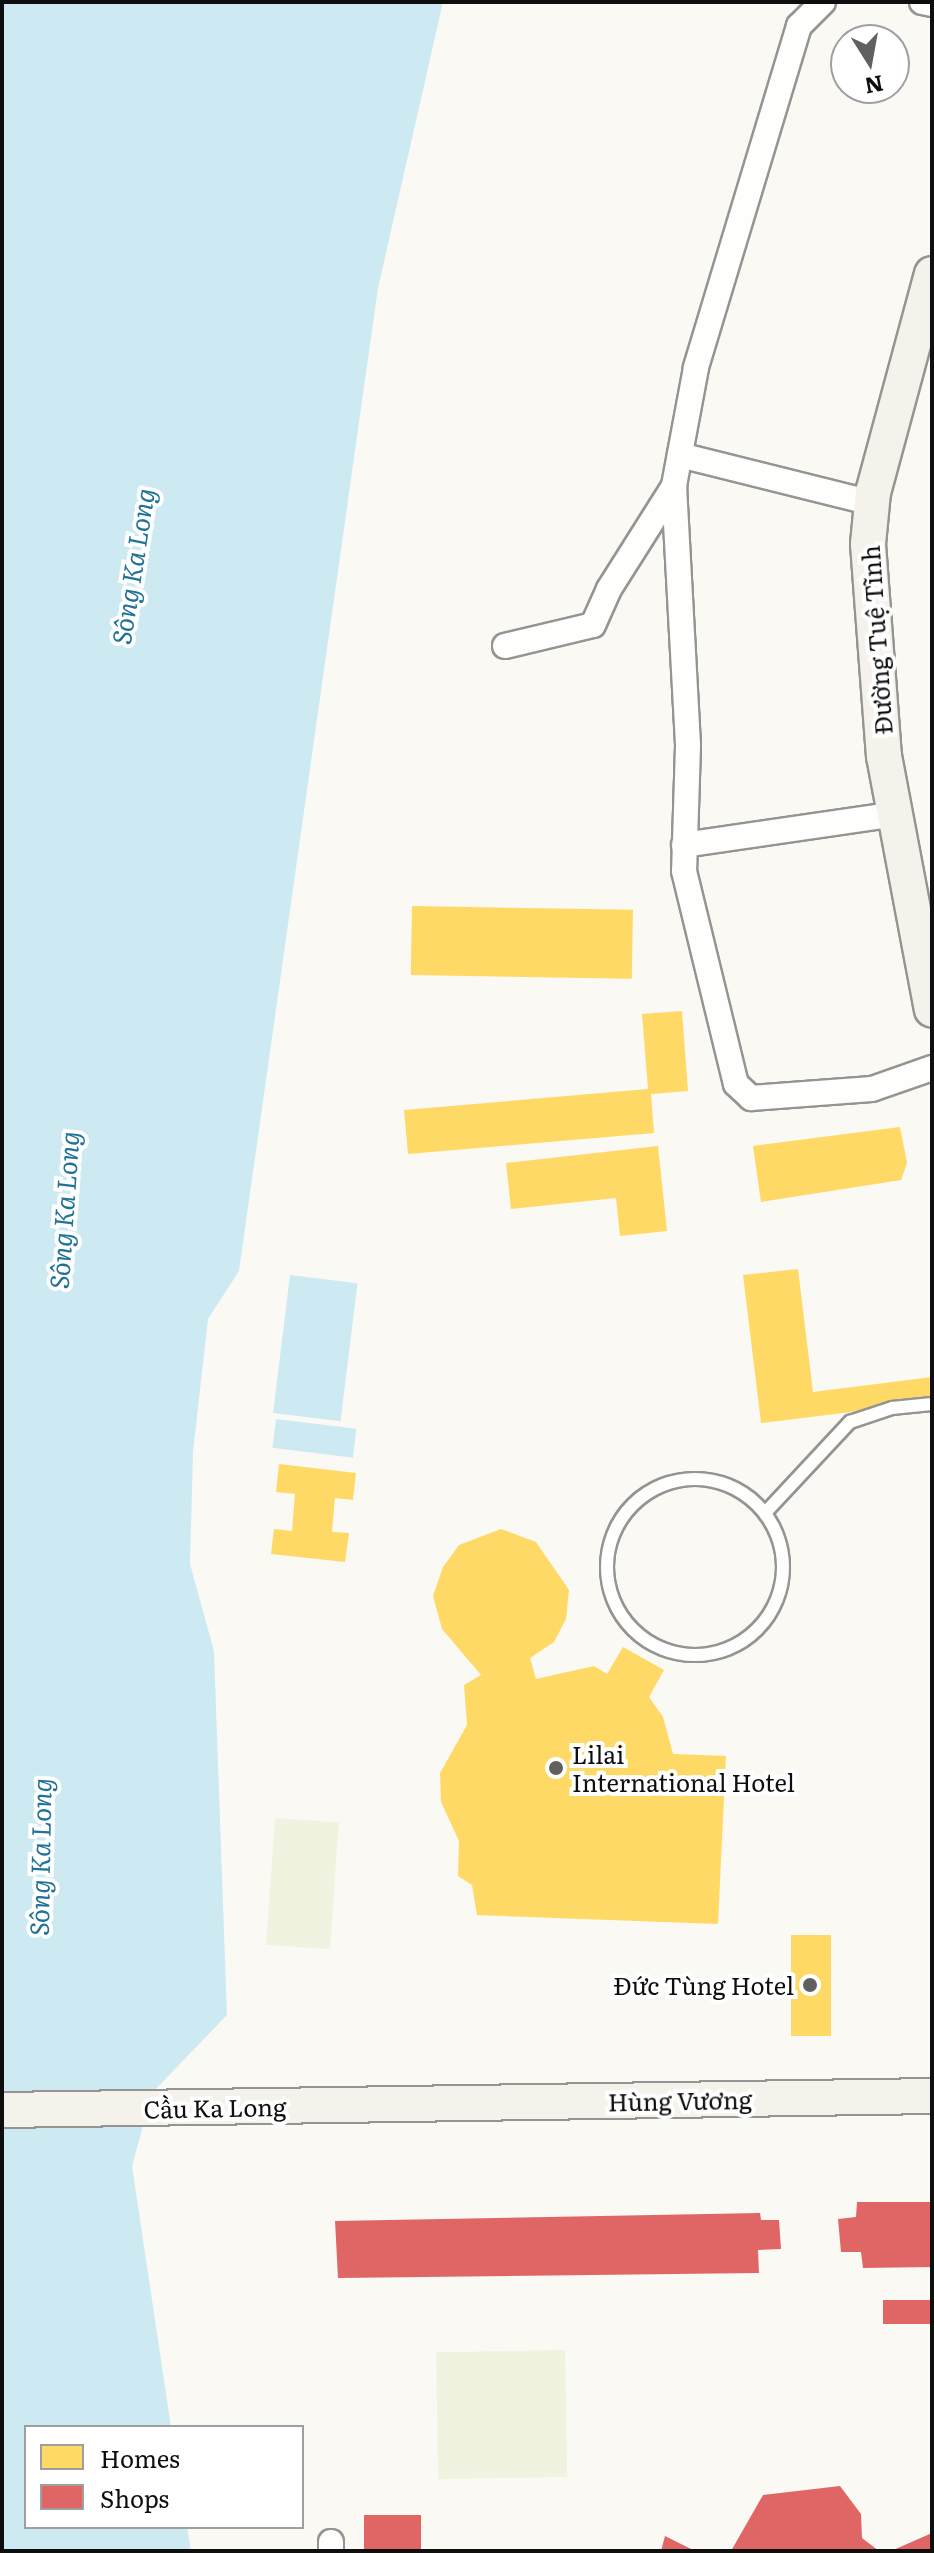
<!DOCTYPE html>
<meta charset="utf-8">
<style>
body{margin:0}
#map{position:relative;width:934px;height:2553px;overflow:hidden;background:#fbf9f4;font-family:Literata,serif}
div>[style]{position:absolute}
.pitch>*{inset:0;background:#f0f3df;transform-origin:0 0}
.water>*{inset:0;background:#cdeaf3;transform-origin:0 0}
.homes>*{inset:0;background:#ffd966;transform-origin:0 0}
.shops>*{inset:0;background:#e06666;transform-origin:0 0}
.roads{filter:drop-shadow(2px 0 #959492) drop-shadow(-2px 0 #959492) drop-shadow(0 2px #959492) drop-shadow(0 -2px #959492)}
.lane>*{height:12px;margin:-6px;padding:0 6px;transform-origin:6px;border-radius:6px;background:#fefefd}
.lane>.ring{margin:-6px;padding:0;box-sizing:content-box;background:none;border:12px solid #fefefd;border-radius:50%}
.street>*{height:24px;margin:-12px;padding:0 12px;transform-origin:12px;border-radius:12px;background:#fefefd}
.secondary>*{height:34px;margin:-17px;padding:0 17px;transform-origin:17px;border-radius:17px;background:#f5f2eb}
.dots>*{width:22px;height:22px;translate:-50% -50%;box-sizing:border-box;border:4px solid #fff;border-radius:50%}
span{translate:-50% -50%;white-space:nowrap;text-align:center;line-height:1.15;-webkit-text-stroke:8px #fff;paint-order:stroke}
.street-label{font-size:24px;color:#0e0e0e}
.poi-label{font-size:24px;color:#0e0e0e}
.left{translate:0 -50%;text-align:left}
.right{translate:-100% -50%;text-align:right}
.water-label{font-size:26px;color:#207397;font-style:italic}
.frame{position:absolute;inset:0;border:4px solid #0e0e0e;pointer-events:none}
.legend{position:absolute;left:24px;top:2425px;width:280px;height:104px;box-sizing:border-box;background:#fff;border:2px solid #9f9f9f;margin:0;padding:10px 14px;list-style:none;font-size:24px;color:#0e0e0e}
.legend li{display:flex;align-items:center;gap:16px;height:40px}
.legend b{width:40px;border:2px solid #9f9f9f}
.north{position:absolute;left:830px;top:24px;width:80px;height:80px;box-sizing:border-box;background:#fff;border:2px solid #9f9f9f;border-radius:50%;rotate:169deg;font-size:22px;font-weight:700;line-height:32px;text-align:center;color:#0e0e0e}
.north::after{content:'';display:block;margin:auto;width:28px;height:36px;background:#61605e;clip-path:polygon(50% 0,100% 100%,50% 72%,0 100%)}
</style>
<div id="map">
<div class="pitch">
<div style="left:275px;top:1818px;width:64px;height:127px;rotate:4deg"></div>
<div style="left:565px;top:2350px;width:127px;height:129px;rotate:89deg"></div>
</div>
<div class="water">
<div style="clip-path:polygon(2px 2px,443px 2px,378px 288px,239px 1271px,208px 1319px,193px 1452px,190px 1564px,214px 1651px,227px 2015px,152px 2093px,132px 2166px,171px 2427px,26px 2427px,26px 2527px,187px 2527px,191px 2551px,2px 2551px)"></div>
<div style="left:290px;top:1275px;width:68px;height:139px;rotate:7deg"></div>
<div style="left:276px;top:1419px;width:81px;height:29px;rotate:7deg"></div>
</div>
<div class="homes">
<div style="left:412px;top:906px;width:221px;height:69px;rotate:1deg"></div>
<div style="clip-path:polygon(682px 1011px,688px 1091px,651px 1094px,654px 1133px,408px 1154px,404px 1110px,648px 1089px,642px 1014px)"></div>
<div style="clip-path:polygon(900px 1127px,907px 1163px,901px 1180px,761px 1202px,753px 1146px)"></div>
<div style="clip-path:polygon(658px 1146px,667px 1231px,620px 1236px,616px 1198px,511px 1209px,506px 1163px)"></div>
<div style="clip-path:polygon(798px 1269px,813px 1392px,932px 1377px,932px 1402px,761px 1423px,743px 1275px)"></div>
<div style="clip-path:polygon(279px 1464px,356px 1473px,353px 1500px,335px 1498px,332px 1532px,349px 1533px,345px 1562px,271px 1554px,274px 1529px,292px 1531px,295px 1494px,276px 1492px)"></div>
<div style="clip-path:polygon(501px 1529px,536px 1542px,569px 1590px,566px 1619px,554px 1642px,530px 1658px,536px 1679px,594px 1666px,607px 1674px,623px 1647px,664px 1670px,649px 1697px,663px 1717px,673px 1754px,726px 1756px,718px 1924px,477px 1915px,472px 1885px,458px 1876px,459px 1841px,441px 1802px,440px 1773px,467px 1725px,464px 1685px,481px 1675px,442px 1629px,433px 1596px,443px 1567px,459px 1545px)"></div>
<div style="left:791px;top:1935px;width:40px;height:101px"></div>
</div>
<div class="shops">
<div style="clip-path:polygon(857px 2202px,932px 2202px,932px 2267px,863px 2268px,861px 2252px,841px 2252px,838px 2219px,856px 2217px)"></div>
<div style="clip-path:polygon(760px 2213px,761px 2220px,779px 2220px,781px 2249px,758px 2250px,759px 2273px,338px 2278px,335px 2221px)"></div>
<div style="left:932px;top:2300px;width:24px;height:49px;rotate:90deg"></div>
<div style="clip-path:polygon(840px 2486px,861px 2514px,862px 2538px,879px 2551px,731px 2551px,763px 2495px)"></div>
<div style="left:364px;top:2515px;width:57px;height:36px"></div>
<div style="clip-path:polygon(932px 2533px,932px 2551px,891px 2551px)"></div>
<div style="clip-path:polygon(665px 2536px,695px 2551px,661px 2551px)"></div>
</div>
<div class="roads">
<div class="lane">
<div class="ring" style="left:607px;top:1479px;width:164px;height:164px"></div>
<div style="left:765px;top:1513px;width:125px;rotate:-47deg"></div>
<div style="left:850px;top:1422px;width:44px;rotate:-18.4deg"></div>
<div style="left:892px;top:1408px;width:40px;rotate:-5.7deg"></div>
</div>
<div class="street">
<div style="left:823px;top:2px;width:34px;rotate:135deg"></div>
<div style="left:799px;top:26px;width:357px;rotate:106.8deg"></div>
<div style="left:696px;top:368px;width:120px;rotate:100.6deg"></div>
<div style="left:674px;top:486px;width:260px;rotate:86.9deg"></div>
<div style="left:688px;top:746px;width:125px;rotate:91.8deg"></div>
<div style="left:684px;top:871px;width:219px;rotate:76.3deg"></div>
<div style="left:736px;top:1084px;width:21px;rotate:43deg"></div>
<div style="left:751px;top:1098px;width:121px;rotate:-4.3deg"></div>
<div style="left:872px;top:1089px;width:64px;rotate:-19.3deg"></div>
<div style="left:922px;top:2px;width:10px;rotate:11deg"></div>
<div style="left:680px;top:455px;width:198px;rotate:14deg"></div>
<div style="left:505px;top:646px;width:90px;rotate:-13.4deg"></div>
<div style="left:593px;top:625px;width:39px;rotate:-66deg"></div>
<div style="left:609px;top:589px;width:122px;rotate:-57.7deg"></div>
<div style="left:684px;top:845px;width:214px;rotate:-8.3deg"></div>
<div style="left:331px;top:2542px;width:9px;rotate:90deg"></div>
</div>
<div class="secondary">
<div style="left:932px;top:274px;width:226px;rotate:105.1deg"></div>
<div style="left:873px;top:492px;width:52px;rotate:95.5deg"></div>
<div style="left:868px;top:544px;width:213px;rotate:85.7deg"></div>
<div style="left:884px;top:756px;width:258px;rotate:79.3deg"></div>
<div style="left:2px;top:2110px;width:930px;rotate:-0.86deg"></div>
</div>
</div>
<div class="dots">
<div style="left:556px;top:1768px;background:#61605e"></div>
<div style="left:810px;top:1985px;background:#61605e"></div>
</div>
<div class="street-label">
<span style="left:876px;top:640px;rotate:-94deg">Đường Tuệ Tĩnh</span>
<span style="left:680px;top:2100px;rotate:-1deg">Hùng Vương</span>
<span style="left:215px;top:2107px;rotate:-1deg">Cầu Ka Long</span>
</div>
<div class="poi-label">
<span class="left" style="left:572px;top:1768px">Lilai<br>International Hotel</span>
<span class="right" style="left:794px;top:1985px">Đức Tùng Hotel</span>
</div>
<div class="water-label">
<span style="left:132px;top:566px;rotate:-81deg">Sông Ka Long</span>
<span style="left:63px;top:1210px;rotate:-86deg">Sông Ka Long</span>
<span style="left:39px;top:1857px;rotate:-89deg">Sông Ka Long</span>
</div>
<div class="frame"></div>
<ul class="legend">
<li><b style="height:22px;background:#ffd966"></b>Homes</li>
<li><b style="height:22px;background:#e06666"></b>Shops</li>
</ul>
<div class="north">N</div>
</div>
